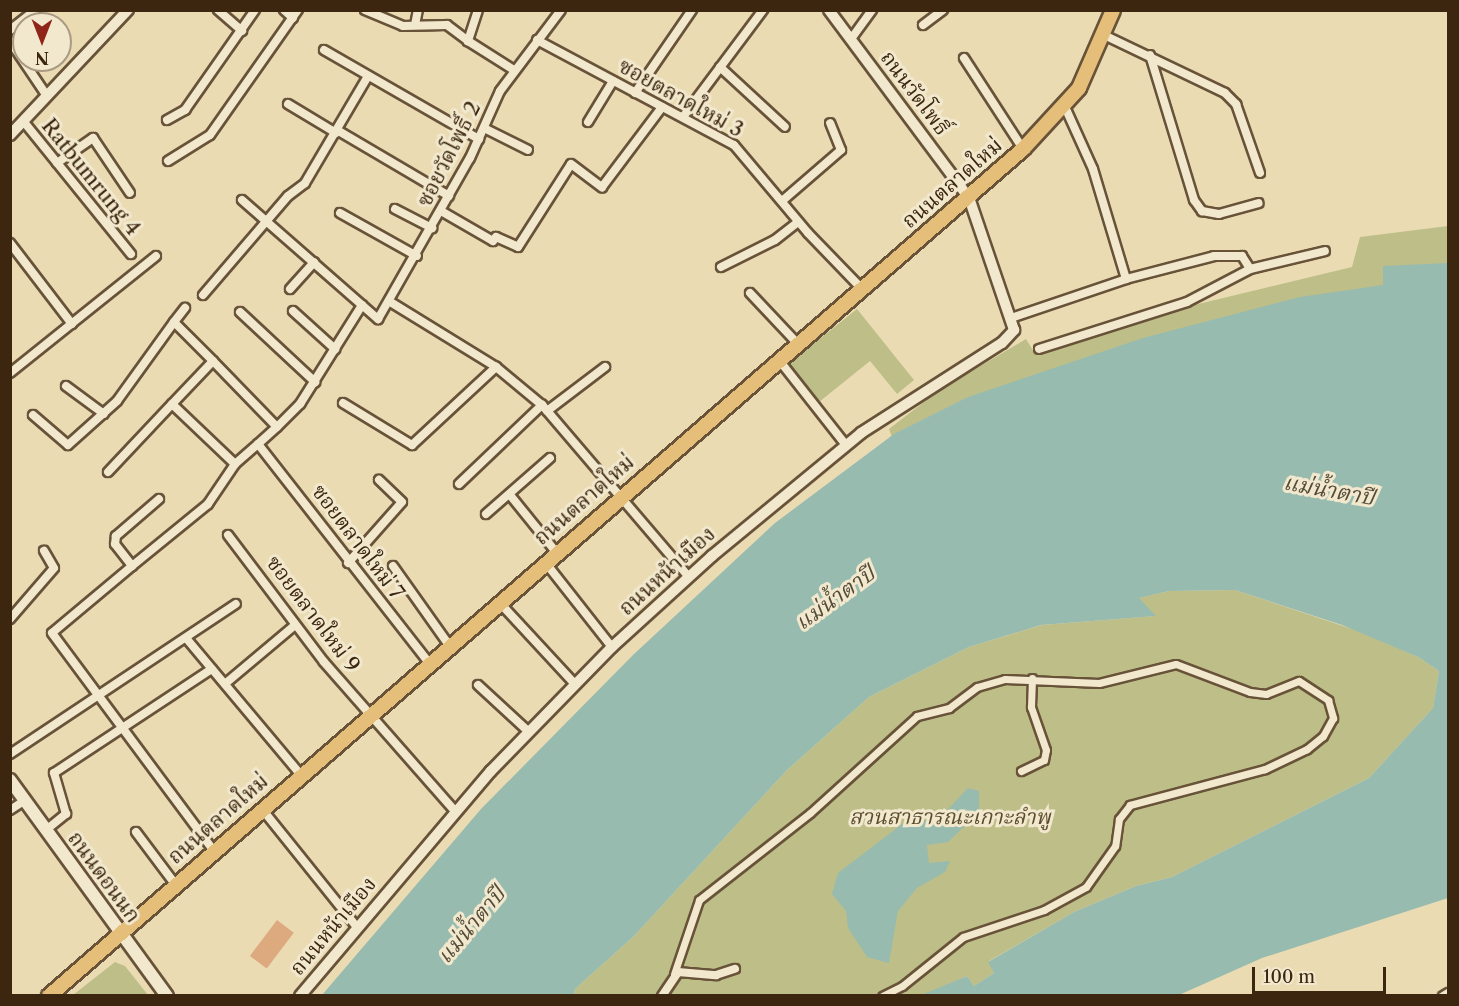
<!DOCTYPE html>
<meta charset="utf-8">
<style>
body{margin:0}
#map{position:relative;width:1459px;height:1006px;overflow:hidden;background:#eadbb3;font-family:"Libre Caslon Text","Noto Serif Thai",serif}
div>[style]{position:absolute}
.green>*{inset:0;background:#bebe88}
.water>*{inset:0;background:#98bbaf}
.building>*{inset:0;background:#dda97e;transform-origin:0 0}
.roads{filter:drop-shadow(2px 0 #685339) drop-shadow(-2px 0 #685339) drop-shadow(0 2px #685339) drop-shadow(0 -2px #685339)}
.pedestrian>*{height:7px;margin:-3.5px;padding:0 3.5px;transform-origin:3.5px;border-radius:3.5px;background:#f1e8ce}
.minor>*{height:8px;margin:-4px;padding:0 4px;transform-origin:4px;border-radius:4px;background:#f1e8ce}
.tertiary>*{height:10px;margin:-5px;padding:0 5px;transform-origin:5px;border-radius:5px;background:#f1e8ce}
.secondary>*{height:12px;margin:-6px;padding:0 6px;transform-origin:6px;border-radius:6px;background:#f1e8ce}
.primary>*{height:14px;margin:-7px;padding:0 7px;transform-origin:7px;border-radius:7px;background:#e5be7a}
span{translate:-50% -50%;white-space:nowrap;text-align:center;line-height:1.15;-webkit-text-stroke:6px #f1e8ce;paint-order:stroke}
.street-label{font-size:21px;color:#3c2610}
.park-label{font-size:21px;color:#5c4c2e;font-style:italic}
.water-label{font-size:22px;color:#534b38;font-style:italic}
.frame{position:absolute;inset:0;border:12px solid #3c2610;pointer-events:none}
.north{position:absolute;left:12px;top:12px;width:60px;height:60px;box-sizing:border-box;background:#f1e8ce;border:2px solid #a99a82;border-radius:50%;rotate:180deg;font-size:16px;font-weight:700;line-height:24px;text-align:center;color:#3c2610}
.north::after{content:'';display:block;margin:auto;width:21px;height:27px;background:#8f2418;clip-path:polygon(50% 0,100% 100%,50% 72%,0 100%)}
.scale{position:absolute;left:1252px;top:967px;width:134px;height:27px;box-sizing:border-box;border:3px solid #3c2610;border-top:0;padding-left:8px;font-size:18px;line-height:21px;white-space:nowrap;color:#3c2610;-webkit-text-stroke:4px #f1e8ce;paint-order:stroke}
</style>
<div id="map">
<div class="green">
<div style="clip-path:polygon(1448px 226px,1448px 265px,1390px 291px,894px 443px,889px 429px,938px 391px,1026px 339px,1034px 352px,1165px 312px,1352px 267px,1360px 237px)"></div>
<div style="clip-path:polygon(857px 309px,914px 380px,897px 394px,870px 361px,819px 402px,788px 364px)"></div>
<div style="clip-path:polygon(1235px 590px,1361px 632px,1418px 657px,1439px 671px,1433px 708px,1369px 778px,1172px 877px,1136px 886px,1074px 912px,989px 961px,994px 973px,974px 986px,967px 976px,921px 996px,574px 996px,575px 989px,634px 936px,787px 770px,869px 697px,969px 647px,1042px 625px,1155px 616px,1138px 598px,1169px 591px)"></div>
<div style="clip-path:polygon(115px 962px,125px 966px,148px 995px,73px 995px)"></div>
</div>
<div class="water">
<div style="clip-path:polygon(1448px 263px,1448px 898px,1262px 958px,1179px 995px,921px 995px,967px 976px,974px 986px,994px 973px,988px 962px,1074px 912px,1136px 886px,1172px 877px,1369px 778px,1433px 708px,1439px 671px,1418px 657px,1342px 625px,1235px 590px,1169px 591px,1139px 598px,1156px 616px,1041px 625px,969px 647px,869px 697px,787px 770px,634px 936px,575px 989px,574px 995px,322px 995px,481px 809px,633px 655px,775px 523px,894px 434px,968px 397px,1143px 338px,1300px 297px,1383px 285px,1383px 266px)"></div>
<div style="clip-path:polygon(968px 788px,979px 791px,979px 812px,948px 842px,927px 845px,929px 863px,950px 861px,945px 872px,917px 888px,898px 911px,889px 963px,867px 957px,848px 928px,846px 911px,832px 894px,838px 873px,914px 815px,928px 822px,938px 820px)"></div>
</div>
<div class="building">
<div style="left:277px;top:920px;width:21px;height:45px;rotate:37deg"></div>
</div>
<div class="roads">
<div class="pedestrian">
<div style="left:1021px;top:771px;width:25px;rotate:-26deg"></div>
<div style="left:1044px;top:760px;width:10px;rotate:-79deg"></div>
<div style="left:1046px;top:750px;width:46px;rotate:-109.2deg"></div>
<div style="left:1031px;top:707px;width:29px;rotate:-88deg"></div>
<div style="left:674px;top:974px;width:78px;rotate:-71.3deg"></div>
<div style="left:699px;top:900px;width:141px;rotate:-38.1deg"></div>
<div style="left:810px;top:813px;width:144px;rotate:-42.2deg"></div>
<div style="left:917px;top:716px;width:33px;rotate:-14deg"></div>
<div style="left:949px;top:708px;width:35px;rotate:-37deg"></div>
<div style="left:977px;top:687px;width:29px;rotate:-16deg"></div>
<div style="left:1005px;top:679px;width:94px;rotate:2.4deg"></div>
<div style="left:1099px;top:683px;width:79px;rotate:-13.9deg"></div>
<div style="left:1176px;top:664px;width:79px;rotate:20.7deg"></div>
<div style="left:1250px;top:692px;width:16px;rotate:7deg"></div>
<div style="left:1266px;top:694px;width:35px;rotate:-22deg"></div>
<div style="left:1299px;top:681px;width:35px;rotate:33deg"></div>
<div style="left:1328px;top:700px;width:19px;rotate:74deg"></div>
<div style="left:1333px;top:718px;width:21px;rotate:119deg"></div>
<div style="left:1323px;top:736px;width:21px;rotate:141deg"></div>
<div style="left:1307px;top:749px;width:47px;rotate:154.5deg"></div>
<div style="left:1265px;top:769px;width:140px;rotate:165.1deg"></div>
<div style="left:1130px;top:805px;width:18px;rotate:128deg"></div>
<div style="left:1119px;top:819px;width:27px;rotate:98deg"></div>
<div style="left:1115px;top:846px;width:50px;rotate:125.3deg"></div>
<div style="left:1086px;top:887px;width:48px;rotate:151.3deg"></div>
<div style="left:1044px;top:910px;width:85px;rotate:161.6deg"></div>
<div style="left:963px;top:937px;width:78px;rotate:141.2deg"></div>
<div style="left:902px;top:986px;width:22px;rotate:153deg"></div>
</div>
<div class="minor">
<div style="left:218px;top:10px;width:32px;rotate:41deg"></div>
<div style="left:284px;top:10px;width:12px;rotate:42deg"></div>
<div style="left:365px;top:10px;width:41px;rotate:22.8deg"></div>
<div style="left:403px;top:26px;width:44px;rotate:-1.3deg"></div>
<div style="left:447px;top:25px;width:26px;rotate:37deg"></div>
<div style="left:478px;top:10px;width:33px;rotate:108deg"></div>
<div style="left:468px;top:41px;width:54px;rotate:32.2deg"></div>
<div style="left:415px;top:25px;width:15px;rotate:-79deg"></div>
<div style="left:923px;top:25px;width:25px;rotate:-37deg"></div>
<div style="left:10px;top:30px;width:33px;rotate:-38deg"></div>
<div style="left:1104px;top:35px;width:134px;rotate:25.6deg"></div>
<div style="left:1225px;top:93px;width:16px;rotate:45deg"></div>
<div style="left:1236px;top:104px;width:73px;rotate:70.8deg"></div>
<div style="left:851px;top:39px;width:36px;rotate:-54deg"></div>
<div style="left:537px;top:40px;width:223px;rotate:28.1deg"></div>
<div style="left:734px;top:145px;width:115px;rotate:49.9deg"></div>
<div style="left:808px;top:233px;width:78px;rotate:46deg"></div>
<div style="left:10px;top:41px;width:66px;rotate:56.1deg"></div>
<div style="left:324px;top:50px;width:179px;rotate:29.9deg"></div>
<div style="left:1150px;top:55px;width:152px;rotate:73.1deg"></div>
<div style="left:1194px;top:200px;width:14px;rotate:54deg"></div>
<div style="left:1202px;top:211px;width:17px;rotate:10deg"></div>
<div style="left:1219px;top:214px;width:41px;rotate:-15.4deg"></div>
<div style="left:964px;top:58px;width:108px;rotate:57deg"></div>
<div style="left:720px;top:67px;width:88px;rotate:42.7deg"></div>
<div style="left:635px;top:93px;width:101px;rotate:-55.5deg"></div>
<div style="left:288px;top:104px;width:56px;rotate:31.1deg"></div>
<div style="left:1065px;top:107px;width:68px;rotate:65.7deg"></div>
<div style="left:1093px;top:169px;width:115px;rotate:73.3deg"></div>
<div style="left:683px;top:117px;width:134px;rotate:-53.2deg"></div>
<div style="left:167px;top:120px;width:21px;rotate:-29deg"></div>
<div style="left:185px;top:110px;width:122px;rotate:-55deg"></div>
<div style="left:24px;top:122px;width:170px;rotate:51deg"></div>
<div style="left:588px;top:122px;width:48px;rotate:-58.6deg"></div>
<div style="left:484px;top:128px;width:49px;rotate:26.6deg"></div>
<div style="left:337px;top:130px;width:130px;rotate:30.5deg"></div>
<div style="left:168px;top:161px;width:49px;rotate:-31.8deg"></div>
<div style="left:210px;top:135px;width:153px;rotate:-54.9deg"></div>
<div style="left:57px;top:163px;width:44px;rotate:-34.8deg"></div>
<div style="left:93px;top:138px;width:66px;rotate:56.1deg"></div>
<div style="left:242px;top:200px;width:181px;rotate:41.2deg"></div>
<div style="left:378px;top:319px;width:185px;rotate:-60.3deg"></div>
<div style="left:470px;top:158px;width:73px;rotate:-65.9deg"></div>
<div style="left:500px;top:91px;width:101px;rotate:-53deg"></div>
<div style="left:782px;top:201px;width:78px;rotate:-40.8deg"></div>
<div style="left:841px;top:150px;width:29px;rotate:-112deg"></div>
<div style="left:395px;top:209px;width:42px;rotate:27.2deg"></div>
<div style="left:441px;top:211px;width:60px;rotate:30deg"></div>
<div style="left:493px;top:241px;width:5px;rotate:-53deg"></div>
<div style="left:496px;top:237px;width:24px;rotate:24deg"></div>
<div style="left:518px;top:247px;width:98px;rotate:-57.4deg"></div>
<div style="left:571px;top:164px;width:39px;rotate:37deg"></div>
<div style="left:602px;top:187px;width:100px;rotate:-53.1deg"></div>
<div style="left:340px;top:213px;width:88px;rotate:29.2deg"></div>
<div style="left:10px;top:243px;width:102px;rotate:52.6deg"></div>
<div style="left:721px;top:267px;width:60px;rotate:-26.6deg"></div>
<div style="left:775px;top:240px;width:29px;rotate:-38deg"></div>
<div style="left:290px;top:289px;width:36px;rotate:-48deg"></div>
<div style="left:750px;top:293px;width:70px;rotate:46.7deg"></div>
<div style="left:203px;top:295px;width:130px;rotate:-49.4deg"></div>
<div style="left:288px;top:196px;width:21px;rotate:-37deg"></div>
<div style="left:305px;top:183px;width:124px;rotate:-59.5deg"></div>
<div style="left:392px;top:303px;width:122px;rotate:31.6deg"></div>
<div style="left:496px;top:367px;width:60px;rotate:39.6deg"></div>
<div style="left:542px;top:405px;width:226px;rotate:49.5deg"></div>
<div style="left:293px;top:311px;width:57px;rotate:42.1deg"></div>
<div style="left:240px;top:312px;width:103px;rotate:43deg"></div>
<div style="left:1011px;top:318px;width:121px;rotate:-18.7deg"></div>
<div style="left:1126px;top:279px;width:91px;rotate:-14.6deg"></div>
<div style="left:1214px;top:256px;width:28px"></div>
<div style="left:1242px;top:256px;width:15px;rotate:58deg"></div>
<div style="left:1250px;top:269px;width:77px;rotate:-13.5deg"></div>
<div style="left:174px;top:322px;width:18px;rotate:-52deg"></div>
<div style="left:1039px;top:349px;width:155px;rotate:-17.6deg"></div>
<div style="left:1187px;top:302px;width:71px;rotate:-27.6deg"></div>
<div style="left:779px;top:360px;width:108px;rotate:51.8deg"></div>
<div style="left:10px;top:373px;width:187px;rotate:-38.7deg"></div>
<div style="left:66px;top:386px;width:47px;rotate:36.4deg"></div>
<div style="left:343px;top:403px;width:81px;rotate:31.3deg"></div>
<div style="left:412px;top:445px;width:115px;rotate:-42.9deg"></div>
<div style="left:547px;top:411px;width:73px;rotate:-37.2deg"></div>
<div style="left:33px;top:415px;width:46px;rotate:40.6deg"></div>
<div style="left:68px;top:445px;width:66px;rotate:-41.9deg"></div>
<div style="left:117px;top:401px;width:97px;rotate:-54.2deg"></div>
<div style="left:174px;top:322px;width:55px;rotate:45deg"></div>
<div style="left:277px;top:427px;width:92px;rotate:-134.1deg"></div>
<div style="left:213px;top:361px;width:59px;rotate:133.6deg"></div>
<div style="left:172px;top:404px;width:87px;rotate:43.6deg"></div>
<div style="left:235px;top:464px;width:30px;rotate:-41deg"></div>
<div style="left:258px;top:444px;width:25px;rotate:-42deg"></div>
<div style="left:277px;top:427px;width:33px;rotate:-45deg"></div>
<div style="left:300px;top:404px;width:117px;rotate:-57.9deg"></div>
<div style="left:258px;top:444px;width:278px;rotate:52deg"></div>
<div style="left:108px;top:472px;width:93px;rotate:-46.7deg"></div>
<div style="left:459px;top:484px;width:115px;rotate:-43.6deg"></div>
<div style="left:510px;top:495px;width:73px;rotate:51.1deg"></div>
<div style="left:159px;top:499px;width:57px;rotate:139.3deg"></div>
<div style="left:116px;top:536px;width:8px;rotate:97deg"></div>
<div style="left:115px;top:544px;width:28px;rotate:52deg"></div>
<div style="left:132px;top:566px;width:104px;rotate:140.1deg"></div>
<div style="left:52px;top:633px;width:272px;rotate:53.4deg"></div>
<div style="left:486px;top:514px;width:85px;rotate:-41.2deg"></div>
<div style="left:228px;top:535px;width:159px;rotate:52.9deg"></div>
<div style="left:324px;top:662px;width:200px;rotate:48.7deg"></div>
<div style="left:545px;top:562px;width:108px;rotate:51.8deg"></div>
<div style="left:348px;top:563px;width:81px;rotate:-48.5deg"></div>
<div style="left:402px;top:502px;width:32px;rotate:-136deg"></div>
<div style="left:132px;top:566px;width:98px;rotate:-39.2deg"></div>
<div style="left:208px;top:504px;width:48px;rotate:-56deg"></div>
<div style="left:393px;top:566px;width:97px;rotate:54.7deg"></div>
<div style="left:499px;top:602px;width:112px;rotate:47.2deg"></div>
<div style="left:10px;top:619px;width:67px;rotate:-49.2deg"></div>
<div style="left:54px;top:568px;width:20px;rotate:-120deg"></div>
<div style="left:186px;top:638px;width:179px;rotate:50deg"></div>
<div style="left:226px;top:683px;width:89px;rotate:-40deg"></div>
<div style="left:478px;top:685px;width:69px;rotate:42.7deg"></div>
<div style="left:10px;top:754px;width:271px;rotate:-33.6deg"></div>
<div style="left:262px;top:809px;width:151px;rotate:51.2deg"></div>
<div style="left:10px;top:810px;width:17px;rotate:-33deg"></div>
<div style="left:46px;top:830px;width:26px;rotate:-39deg"></div>
<div style="left:66px;top:814px;width:43px;rotate:-106.3deg"></div>
<div style="left:54px;top:773px;width:189px;rotate:-33.4deg"></div>
<div style="left:136px;top:832px;width:65px;rotate:53.1deg"></div>
<div style="left:662px;top:996px;width:29px;rotate:-56deg"></div>
<div style="left:678px;top:972px;width:38px;rotate:5deg"></div>
<div style="left:716px;top:975px;width:20px;rotate:-18deg"></div>
<div style="left:1443px;top:996px;width:6px;rotate:-31deg"></div>
</div>
<div class="tertiary">
<div style="left:10px;top:135px;width:172px;rotate:-46.7deg"></div>
<div style="left:300px;top:996px;width:295px;rotate:-49.7deg"></div>
<div style="left:491px;top:771px;width:173px;rotate:-45.7deg"></div>
<div style="left:612px;top:647px;width:135px;rotate:-42.3deg"></div>
<div style="left:712px;top:556px;width:193px;rotate:-39.5deg"></div>
<div style="left:861px;top:433px;width:167px;rotate:-32.6deg"></div>
<div style="left:1002px;top:343px;width:18px;rotate:-47deg"></div>
<div style="left:1014px;top:330px;width:139px;rotate:-108.8deg"></div>
<div style="left:969px;top:198px;width:234px;rotate:-126.7deg"></div>
</div>
<div class="secondary">
<div style="left:10px;top:780px;width:267px;rotate:54deg"></div>
</div>
<div class="primary">
<div style="left:49px;top:996px;width:1291px;rotate:-41.01deg"></div>
<div style="left:1023px;top:149px;width:83px;rotate:-47.4deg"></div>
<div style="left:1079px;top:88px;width:85px;rotate:-66.4deg"></div>
</div>
</div>
<div class="street-label">
<span style="left:915px;top:93px;rotate:53deg">ถนนวัดโพธิ์</span>
<span style="left:681px;top:98px;rotate:29deg">ซอยตลาดใหม่ 3</span>
<span style="left:449px;top:154px;rotate:-63deg">ซอยวัดโพธิ์ 2</span>
<span style="left:91px;top:177px;rotate:51deg">Ratbumrung 4</span>
<span style="left:952px;top:183px;rotate:-41deg">ถนนตลาดใหม่</span>
<span style="left:584px;top:500px;rotate:-41deg">ถนนตลาดใหม่</span>
<span style="left:358px;top:542px;rotate:53deg">ซอยตลาดใหม่ 7</span>
<span style="left:667px;top:571px;rotate:-42deg">ถนนหน้าเมือง</span>
<span style="left:313px;top:614px;rotate:53deg">ซอยตลาดใหม่ 9</span>
<span style="left:218px;top:819px;rotate:-41deg">ถนนตลาดใหม่</span>
<span style="left:104px;top:877px;rotate:54deg">ถนนดอนนก</span>
<span style="left:333px;top:926px;rotate:-50deg">ถนนหน้าเมือง</span>
</div>
<div class="park-label">
<span style="left:950px;top:817px">สวนสาธารณะเกาะลำพู</span>
</div>
<div class="water-label">
<span style="left:1329px;top:490px;rotate:10deg">แม่น้ำตาปี</span>
<span style="left:835px;top:598px;rotate:-36deg">แม่น้ำตาปี</span>
<span style="left:471px;top:925px;rotate:-50deg">แม่น้ำตาปี</span>
</div>
<div class="frame"></div>
<div class="north">N</div>
<div class="scale">100 m</div>
</div>
